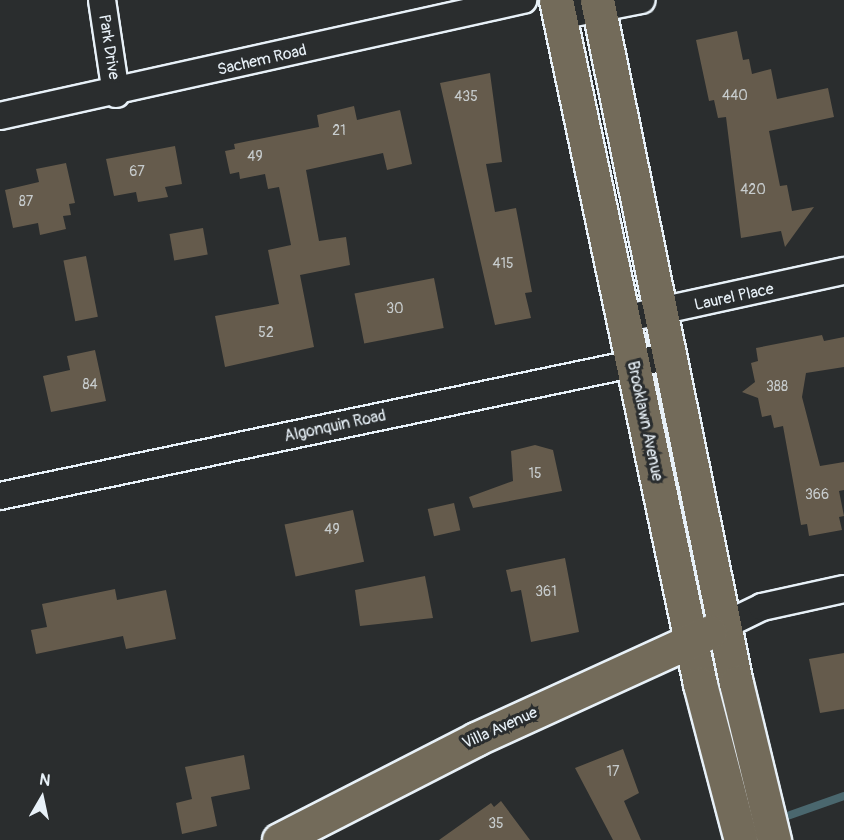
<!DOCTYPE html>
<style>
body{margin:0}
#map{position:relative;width:844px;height:840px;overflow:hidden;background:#2a2d2e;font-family:Pangolin,sans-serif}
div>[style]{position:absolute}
.stream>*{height:8px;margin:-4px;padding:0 4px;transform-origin:4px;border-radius:4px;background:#4a676e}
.building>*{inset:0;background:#655b4c;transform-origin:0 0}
.roads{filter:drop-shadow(2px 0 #e8f1f8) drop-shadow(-2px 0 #e8f1f8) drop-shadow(0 2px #e8f1f8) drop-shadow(0 -2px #e8f1f8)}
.minor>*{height:26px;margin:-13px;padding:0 13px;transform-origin:13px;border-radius:13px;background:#2a2d2e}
.major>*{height:33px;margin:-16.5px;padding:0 16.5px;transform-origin:16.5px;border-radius:16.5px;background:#736b5a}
span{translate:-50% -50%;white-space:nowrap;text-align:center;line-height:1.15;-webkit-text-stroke:6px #2a2d2e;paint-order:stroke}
.number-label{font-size:14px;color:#c7cccd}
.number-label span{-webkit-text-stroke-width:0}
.street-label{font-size:16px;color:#e8f1f8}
.north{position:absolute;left:12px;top:768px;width:60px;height:60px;-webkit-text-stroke:4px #2a2d2e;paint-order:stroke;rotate:9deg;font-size:16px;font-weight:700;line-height:24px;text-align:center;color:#e8f1f8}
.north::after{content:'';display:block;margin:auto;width:21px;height:27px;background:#e8f1f8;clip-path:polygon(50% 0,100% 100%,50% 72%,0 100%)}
</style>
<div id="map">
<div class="stream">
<div style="left:776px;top:820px;width:72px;rotate:-19.4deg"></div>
</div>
<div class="building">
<div style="clip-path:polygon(737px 31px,743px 60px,749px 59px,752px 74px,771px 69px,777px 99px,828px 88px,834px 117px,769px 131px,780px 186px,787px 185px,792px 211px,814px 207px,785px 247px,781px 231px,741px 238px,726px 117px,718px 118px,714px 100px,709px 101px,696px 40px)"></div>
<div style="clip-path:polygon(490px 73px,502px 162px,486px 164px,495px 212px,516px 208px,532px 292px,525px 293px,531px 318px,495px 325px,440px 83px)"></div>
<div style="clip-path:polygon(354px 106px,357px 120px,400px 110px,412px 164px,387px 170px,383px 153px,306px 170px,319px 241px,346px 237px,350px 265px,300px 275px,314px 347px,225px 367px,215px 316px,279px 304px,268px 250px,291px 245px,279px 187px,268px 189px,265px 174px,240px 179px,239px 172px,230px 174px,225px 151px,235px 149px,234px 144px,319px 127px,317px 115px)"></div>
<div style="clip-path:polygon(175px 146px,182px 184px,165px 187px,168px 197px,138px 202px,136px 192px,114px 196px,106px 159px)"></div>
<div style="clip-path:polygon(66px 163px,75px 203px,69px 204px,71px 215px,63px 216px,66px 229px,40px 235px,38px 223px,13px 228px,5px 190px,39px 182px,36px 169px)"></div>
<div style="left:203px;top:228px;width:27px;height:34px;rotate:80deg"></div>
<div style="left:86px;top:256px;width:62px;height:23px;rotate:79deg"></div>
<div style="left:434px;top:278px;width:51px;height:81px;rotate:79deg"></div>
<div style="clip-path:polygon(822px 335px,824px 341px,844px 337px,844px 367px,806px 373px,802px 397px,820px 466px,844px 462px,844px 490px,839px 491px,844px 516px,839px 517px,842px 530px,809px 536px,807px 524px,801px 525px,783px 426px,774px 428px,771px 415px,762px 417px,758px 398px,742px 392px,755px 382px,751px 363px,758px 361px,756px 348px)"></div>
<div style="clip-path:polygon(95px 350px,106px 401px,51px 412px,43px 376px,70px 370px,67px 356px)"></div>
<div style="clip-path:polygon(535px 445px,553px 450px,562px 491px,473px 508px,469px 497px,513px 481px,511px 451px)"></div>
<div style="left:454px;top:503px;width:28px;height:27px;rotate:77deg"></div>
<div style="left:353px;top:510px;width:53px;height:70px;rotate:78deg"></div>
<div style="clip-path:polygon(565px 558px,579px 632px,531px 642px,521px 590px,511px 592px,506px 570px)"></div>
<div style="clip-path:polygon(425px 576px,433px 618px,360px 626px,355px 590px)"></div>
<div style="clip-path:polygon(115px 589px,117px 600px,166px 590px,176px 639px,126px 649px,123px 636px,36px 654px,31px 630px,47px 627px,42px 604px)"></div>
<div style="clip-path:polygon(844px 653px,844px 709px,820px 713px,809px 659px)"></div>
<div style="clip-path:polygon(623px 749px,639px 793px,624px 801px,641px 840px,613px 840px,575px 768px)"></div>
<div style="clip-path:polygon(244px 755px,250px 789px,211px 797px,217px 826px,182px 834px,176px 803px,192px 799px,185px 767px)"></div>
<div style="clip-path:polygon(501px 801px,530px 840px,439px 840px,491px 803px,494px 807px)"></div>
</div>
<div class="roads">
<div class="minor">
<div style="left:102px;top:0;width:95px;rotate:81.5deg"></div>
<div style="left:559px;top:16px;width:84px;rotate:-11deg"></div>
<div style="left:0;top:116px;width:536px;rotate:-12.51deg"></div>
<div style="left:623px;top:319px;width:226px;rotate:-12.3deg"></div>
<div style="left:0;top:496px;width:684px;rotate:-11.8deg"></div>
<div style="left:725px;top:625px;width:41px;rotate:-25.9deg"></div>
<div style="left:762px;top:607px;width:84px;rotate:-12.4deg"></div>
</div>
<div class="major">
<div style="left:556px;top:0;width:699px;rotate:78.11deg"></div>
<div style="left:700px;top:684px;width:161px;rotate:75.3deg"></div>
<div style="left:597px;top:0;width:697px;rotate:78.5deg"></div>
<div style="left:736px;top:683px;width:162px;rotate:76.4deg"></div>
<div style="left:279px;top:840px;width:221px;rotate:-27.1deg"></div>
<div style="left:476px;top:739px;width:257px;rotate:-24.6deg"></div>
</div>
</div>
<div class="number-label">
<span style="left:735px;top:96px">440</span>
<span style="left:466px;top:97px">435</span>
<span style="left:339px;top:131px">21</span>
<span style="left:255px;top:157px">49</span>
<span style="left:137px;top:172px">67</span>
<span style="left:753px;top:190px">420</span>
<span style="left:26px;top:202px">87</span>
<span style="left:503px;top:264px">415</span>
<span style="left:395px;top:309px">30</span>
<span style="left:266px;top:333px">52</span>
<span style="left:90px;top:385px">84</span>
<span style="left:777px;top:387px">388</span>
<span style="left:535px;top:474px">15</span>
<span style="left:817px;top:495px">366</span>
<span style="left:332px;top:530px">49</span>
<span style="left:546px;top:592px">361</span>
<span style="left:613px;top:772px">17</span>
<span style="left:496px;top:824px">35</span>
</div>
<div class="street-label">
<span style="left:109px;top:47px;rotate:81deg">Park Drive</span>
<span style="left:262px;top:60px;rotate:-13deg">Sachem Road</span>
<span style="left:734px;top:297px;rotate:-12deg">Laurel Place</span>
<span style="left:645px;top:421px;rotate:78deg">Brooklawn Avenue</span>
<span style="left:335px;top:426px;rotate:-12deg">Algonquin Road</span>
<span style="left:500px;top:728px;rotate:-24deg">Villa Avenue</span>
</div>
<div class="north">N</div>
</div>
